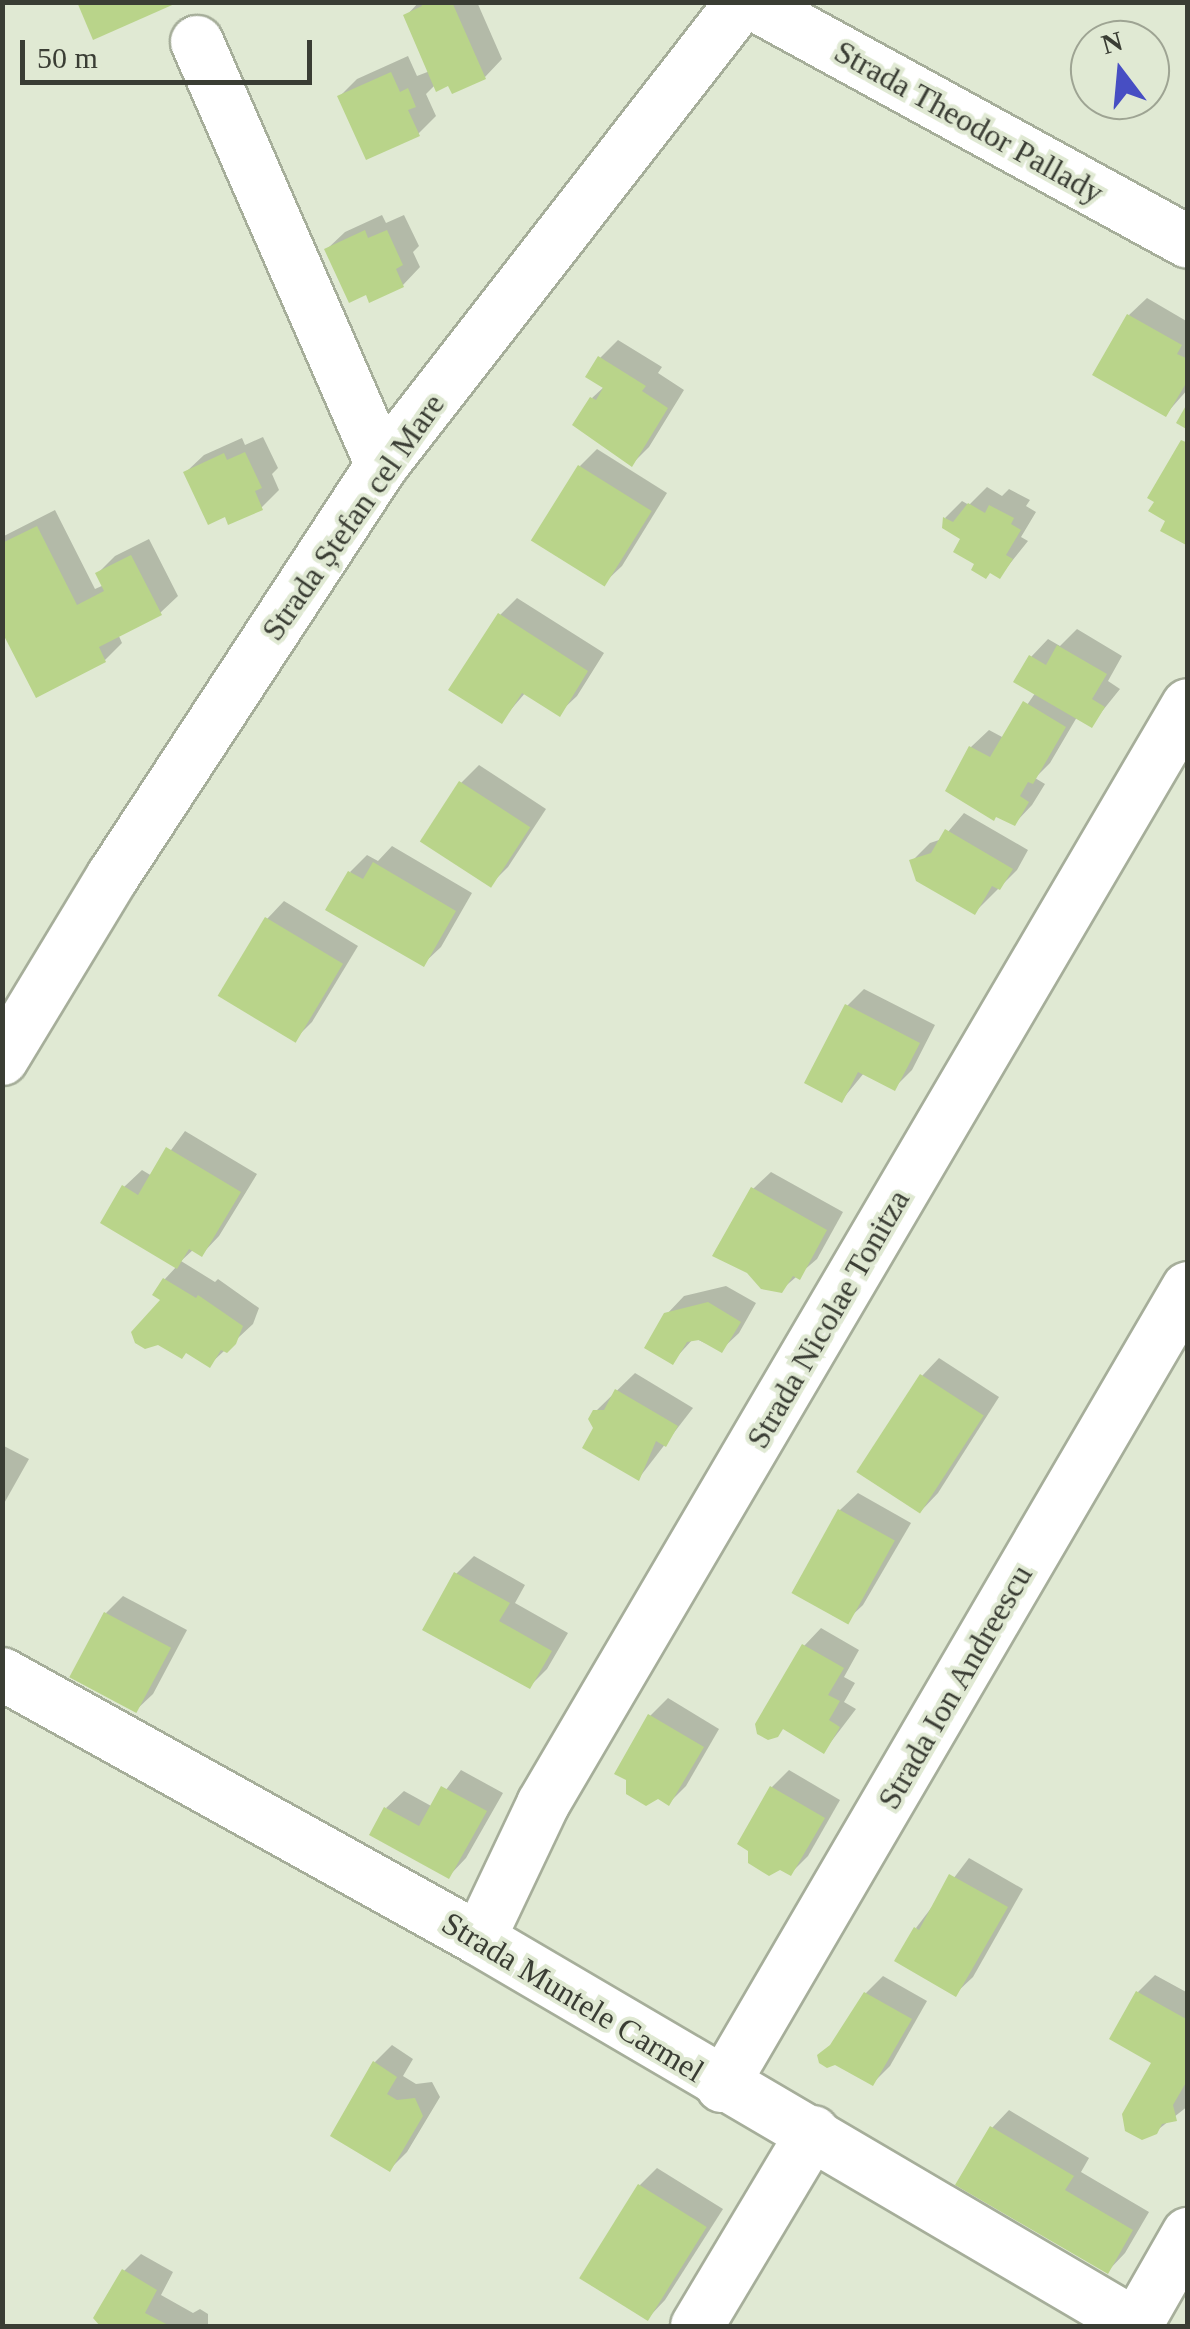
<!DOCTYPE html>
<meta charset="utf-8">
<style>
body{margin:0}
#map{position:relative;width:1190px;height:2329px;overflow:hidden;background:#e0e9d3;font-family:Georgia,serif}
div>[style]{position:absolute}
.shadow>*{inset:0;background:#0003}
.building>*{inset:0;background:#b9d48a;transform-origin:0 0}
.roads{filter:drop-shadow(2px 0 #a6ae9a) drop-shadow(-2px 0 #a6ae9a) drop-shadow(0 2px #a6ae9a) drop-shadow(0 -2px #a6ae9a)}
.minor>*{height:52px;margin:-26px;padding:0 26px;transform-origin:26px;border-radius:26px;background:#fff}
span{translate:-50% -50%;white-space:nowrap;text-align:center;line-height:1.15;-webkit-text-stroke:8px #e0e9d3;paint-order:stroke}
.street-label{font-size:32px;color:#3a3d34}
.frame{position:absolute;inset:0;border:5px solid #3a3d34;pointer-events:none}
.north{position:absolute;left:1070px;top:20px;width:100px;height:100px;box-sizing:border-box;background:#e0e9d3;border:2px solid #9ea493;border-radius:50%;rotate:344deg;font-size:28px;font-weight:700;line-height:40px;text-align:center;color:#3a3d34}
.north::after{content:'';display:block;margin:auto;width:35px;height:45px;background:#474ec3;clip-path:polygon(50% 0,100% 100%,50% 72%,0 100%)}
.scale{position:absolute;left:20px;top:40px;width:292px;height:45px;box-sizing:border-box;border:5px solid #3a3d34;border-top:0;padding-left:12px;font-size:30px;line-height:35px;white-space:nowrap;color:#3a3d34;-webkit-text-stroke:8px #e0e9d3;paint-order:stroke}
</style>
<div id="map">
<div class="shadow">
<div style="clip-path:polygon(419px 2px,477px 2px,502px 59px,485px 77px,436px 84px,426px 94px,436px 116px,418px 134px,340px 96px,357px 79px,408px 56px,417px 76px,430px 71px,406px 16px)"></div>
<div style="clip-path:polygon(382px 215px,386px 223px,404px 215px,419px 246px,413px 252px,420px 267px,403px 285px,327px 249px,345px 232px)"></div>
<div style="clip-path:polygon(1147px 298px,1188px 322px,1188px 389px,1166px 414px,1129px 315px)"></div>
<div style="clip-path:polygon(618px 340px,662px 367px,658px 373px,684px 390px,649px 447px,632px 464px,592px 398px,605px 386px,600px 358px)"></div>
<div style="clip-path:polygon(263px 437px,278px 468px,272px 474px,279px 490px,261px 508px,186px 472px,204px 455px,242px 438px,245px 445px)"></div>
<div style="clip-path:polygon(597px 449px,667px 493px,622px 566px,604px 583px,580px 466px)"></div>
<div style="clip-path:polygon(987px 487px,1002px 496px,1009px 489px,1030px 500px,1026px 506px,1036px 512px,1021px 537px,1028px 541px,1000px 576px,978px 564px,964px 538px,945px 518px,962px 501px,969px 505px)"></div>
<div style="clip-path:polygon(55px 510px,95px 589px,104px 585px,98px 573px,115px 556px,149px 539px,178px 596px,160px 613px,118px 634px,122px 643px,105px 660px,2px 626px,2px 537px)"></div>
<div style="clip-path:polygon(517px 598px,604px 653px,577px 696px,559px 713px,526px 692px,502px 720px,500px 615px)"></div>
<div style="clip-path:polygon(1077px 629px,1122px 656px,1108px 681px,1120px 689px,1091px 725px,1077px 717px,1050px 763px,1035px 778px,1045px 784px,1032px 805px,1015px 823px,949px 790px,971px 747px,989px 730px,1004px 738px,1036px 692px,1031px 657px,1048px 639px,1060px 646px)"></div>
<div style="clip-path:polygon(479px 765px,546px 809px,508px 867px,491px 884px,461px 783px)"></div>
<div style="clip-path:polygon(964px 813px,1028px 850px,1017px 870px,975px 912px,912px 861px,930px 843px,942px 839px)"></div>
<div style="clip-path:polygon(392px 846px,472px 893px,441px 947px,423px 964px,350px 872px,367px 855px,378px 861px)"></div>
<div style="clip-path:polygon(284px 901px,358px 946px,312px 1022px,295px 1039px,267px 919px)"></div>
<div style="clip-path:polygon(864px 989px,935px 1025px,912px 1070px,894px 1088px,864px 1073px,842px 1100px,847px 1006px)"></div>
<div style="clip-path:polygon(185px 1131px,257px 1174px,219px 1236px,202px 1254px,194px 1249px,181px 1261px,215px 1282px,218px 1279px,259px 1308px,253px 1324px,209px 1365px,164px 1300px,165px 1279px,177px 1266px,124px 1187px,142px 1170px,152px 1176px)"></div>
<div style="clip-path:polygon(771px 1172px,843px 1212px,817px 1259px,781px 1290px,753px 1189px)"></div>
<div style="clip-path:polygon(726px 1286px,756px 1303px,739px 1333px,721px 1350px,694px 1338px,672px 1362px,666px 1315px,684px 1296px)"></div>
<div style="clip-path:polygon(939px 1358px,999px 1397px,938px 1493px,921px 1511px,922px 1376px)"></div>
<div style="clip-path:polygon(635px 1373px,693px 1408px,639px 1478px,595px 1428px,596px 1411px)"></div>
<div style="clip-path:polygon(2px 1445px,29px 1459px,2px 1507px)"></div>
<div style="clip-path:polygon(858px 1493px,911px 1523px,863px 1605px,845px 1622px,793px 1591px,840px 1510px)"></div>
<div style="clip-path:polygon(474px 1556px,525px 1585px,515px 1603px,568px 1633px,547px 1669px,530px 1686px,456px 1574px)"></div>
<div style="clip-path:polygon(123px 1596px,187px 1630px,153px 1694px,135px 1711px,106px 1613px)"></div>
<div style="clip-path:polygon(821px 1628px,859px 1650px,844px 1677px,855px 1683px,844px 1702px,856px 1709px,824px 1751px,784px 1727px,804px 1646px)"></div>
<div style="clip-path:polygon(668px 1698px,719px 1729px,686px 1786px,669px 1803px,650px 1716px)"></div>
<div style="clip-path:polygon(461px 1770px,503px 1793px,466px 1858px,449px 1876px,386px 1808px,404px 1791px,433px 1807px)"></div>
<div style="clip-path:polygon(789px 1770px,840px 1800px,808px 1856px,791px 1873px,780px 1867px,772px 1787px)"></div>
<div style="clip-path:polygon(969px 1858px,1023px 1889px,973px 1977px,955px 1994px,916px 1928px)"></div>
<div style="clip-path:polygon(1155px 1975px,1188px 1993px,1188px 2106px,1155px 2132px,1154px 2062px,1138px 1992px)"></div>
<div style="clip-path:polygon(883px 1976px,927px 2001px,890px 2066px,873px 2083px,836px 2039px,866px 1993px)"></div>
<div style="clip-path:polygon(392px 2045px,413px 2059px,403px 2076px,416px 2084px,432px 2082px,440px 2097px,407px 2152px,390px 2169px,375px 2062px)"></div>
<div style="clip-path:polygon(1009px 2110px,1089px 2158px,1081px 2172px,1149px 2212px,1125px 2253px,1108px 2271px,992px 2128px)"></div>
<div style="clip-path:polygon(657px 2168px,723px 2209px,665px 2300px,648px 2318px,640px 2185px)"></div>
<div style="clip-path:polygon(141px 2254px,173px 2272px,161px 2295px,193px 2313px,200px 2309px,208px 2314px,208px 2326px,103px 2326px,124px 2271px)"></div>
</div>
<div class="building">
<div style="clip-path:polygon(77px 2px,179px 2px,93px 40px)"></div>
<div style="clip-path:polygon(420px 2px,452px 2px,486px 79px,452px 94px,448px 86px,436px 92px,403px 15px,422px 6px)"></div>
<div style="clip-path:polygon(391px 72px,400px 92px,408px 88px,416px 107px,408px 110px,420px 136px,366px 160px,337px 96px)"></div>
<div style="clip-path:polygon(365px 230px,368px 238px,387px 230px,403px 265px,396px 269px,404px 287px,369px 303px,366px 295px,349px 303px,324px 249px)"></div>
<div style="clip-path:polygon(1127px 314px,1182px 345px,1177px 354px,1188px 359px,1188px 380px,1166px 417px,1092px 375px)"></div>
<div style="clip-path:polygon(598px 356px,646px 386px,642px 391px,668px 408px,632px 467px,572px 425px,590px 397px,596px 400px,603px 388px,585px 377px)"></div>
<div style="clip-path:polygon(1188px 402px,1188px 430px,1176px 423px)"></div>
<div style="clip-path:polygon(1181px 440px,1188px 443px,1188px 546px,1160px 531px,1165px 521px,1148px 511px,1154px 502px,1147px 498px)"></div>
<div style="clip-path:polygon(245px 452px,262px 488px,255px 491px,263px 510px,228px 525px,225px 517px,208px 525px,183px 472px,224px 453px,227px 460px)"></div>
<div style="left:578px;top:465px;width:87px;height:89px;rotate:32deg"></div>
<div style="clip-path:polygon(968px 503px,985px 513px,989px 505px,1014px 518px,1011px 524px,1021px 530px,1006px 555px,1013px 559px,1000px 579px,990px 573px,986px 579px,971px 570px,974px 564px,953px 552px,960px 539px,942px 528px,943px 517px,953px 522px)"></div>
<div style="clip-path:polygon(37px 526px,77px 605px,104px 591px,95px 573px,131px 555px,162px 615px,99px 647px,106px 662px,36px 698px,2px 632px,2px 543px)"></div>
<div style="clip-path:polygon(498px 613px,588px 671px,560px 717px,522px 693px,502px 724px,448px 690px)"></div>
<div style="clip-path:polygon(1057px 645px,1107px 674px,1092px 699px,1105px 707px,1092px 728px,1013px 682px,1029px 655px,1046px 665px)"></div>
<div style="clip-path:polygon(1023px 701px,1066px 727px,1033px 784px,1028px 782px,1020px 796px,1029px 802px,1015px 826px,996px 817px,994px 821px,945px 791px,969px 746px,990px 757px)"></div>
<div style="left:459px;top:781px;width:85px;height:72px;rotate:33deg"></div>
<div style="clip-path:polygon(945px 829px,1013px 869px,1000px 890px,992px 886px,975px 915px,916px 881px,909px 860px,931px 853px)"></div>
<div style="clip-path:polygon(373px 862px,456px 911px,424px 967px,325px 910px,348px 871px,363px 879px)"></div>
<div style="left:265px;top:917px;width:91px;height:92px;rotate:31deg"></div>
<div style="clip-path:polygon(845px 1004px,920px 1043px,895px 1091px,858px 1072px,842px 1103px,804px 1083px)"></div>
<div style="clip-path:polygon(166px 1147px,241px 1192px,202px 1257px,189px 1249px,177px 1269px,100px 1223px,122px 1185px,138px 1195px)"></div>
<div style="clip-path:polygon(751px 1187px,827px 1230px,800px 1280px,793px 1276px,782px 1293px,761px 1289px,747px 1273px,712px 1256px)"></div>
<div style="clip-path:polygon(163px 1278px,196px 1298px,198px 1295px,243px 1326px,236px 1344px,227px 1353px,221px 1350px,210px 1368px,186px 1353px,182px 1359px,158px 1345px,145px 1349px,135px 1343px,131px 1332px,160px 1300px,152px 1295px)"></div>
<div style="clip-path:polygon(708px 1302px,741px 1322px,722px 1353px,699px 1340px,687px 1342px,673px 1365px,644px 1348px,664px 1313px)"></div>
<div style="left:920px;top:1374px;width:76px;height:117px;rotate:33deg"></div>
<div style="clip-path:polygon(615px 1389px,678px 1426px,666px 1447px,656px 1441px,639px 1481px,582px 1448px,593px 1428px,588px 1419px,593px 1410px,604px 1410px)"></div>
<div style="left:838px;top:1509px;width:65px;height:96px;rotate:29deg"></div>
<div style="clip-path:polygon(454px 1572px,510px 1603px,499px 1621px,552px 1651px,530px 1689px,422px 1630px)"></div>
<div style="left:104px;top:1612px;width:76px;height:74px;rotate:28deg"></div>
<div style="clip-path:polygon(802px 1644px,844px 1668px,828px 1695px,840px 1701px,829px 1720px,840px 1727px,824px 1754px,783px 1729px,778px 1737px,768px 1740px,757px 1734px,755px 1724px)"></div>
<div style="clip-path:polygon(648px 1714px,704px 1747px,669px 1806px,658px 1799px,646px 1806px,626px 1794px,626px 1780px,614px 1774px)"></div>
<div style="clip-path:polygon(441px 1786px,487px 1811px,449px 1879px,369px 1835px,384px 1807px,419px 1826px)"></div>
<div style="clip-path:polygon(770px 1786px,825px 1818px,791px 1876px,780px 1870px,769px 1876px,748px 1863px,748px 1851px,737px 1844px)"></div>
<div style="clip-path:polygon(949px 1874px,1008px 1907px,956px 1997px,894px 1961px,914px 1927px,919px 1930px)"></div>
<div style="clip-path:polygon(1136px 1991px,1188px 2020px,1188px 2079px,1173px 2105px,1177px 2121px,1162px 2124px,1157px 2134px,1142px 2140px,1125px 2131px,1122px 2114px,1151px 2063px,1109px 2039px)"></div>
<div style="clip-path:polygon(864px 1992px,912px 2019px,873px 2086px,835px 2065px,827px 2068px,819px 2063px,817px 2055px,830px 2045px)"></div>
<div style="clip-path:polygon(373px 2061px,397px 2077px,387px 2094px,397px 2100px,415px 2098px,423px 2116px,390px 2172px,330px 2136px)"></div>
<div style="clip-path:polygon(990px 2126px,1074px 2176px,1065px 2190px,1133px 2230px,1108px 2274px,955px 2185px)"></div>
<div style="left:638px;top:2184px;width:81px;height:111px;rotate:32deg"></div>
<div style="clip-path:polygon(122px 2269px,157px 2290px,145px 2313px,170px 2326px,100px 2326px,93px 2318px)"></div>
</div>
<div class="roads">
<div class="minor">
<div style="left:750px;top:2px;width:499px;rotate:28.7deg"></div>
<div style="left:197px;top:42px;width:462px;rotate:66.4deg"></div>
<div style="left:2px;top:1059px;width:214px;rotate:-58.8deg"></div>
<div style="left:113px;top:876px;width:491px;rotate:-56.8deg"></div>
<div style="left:382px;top:465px;width:586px;rotate:-52.13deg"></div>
<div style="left:2px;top:1674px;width:546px;rotate:29.05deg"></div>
<div style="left:479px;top:1939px;width:764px;rotate:30.42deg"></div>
<div style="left:479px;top:1939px;width:149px;rotate:-64.6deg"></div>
<div style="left:543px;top:1804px;width:1274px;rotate:-59.59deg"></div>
<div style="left:722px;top:2086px;width:924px;rotate:-59.72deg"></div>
<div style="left:1136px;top:2325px;width:105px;rotate:-60.3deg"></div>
<div style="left:697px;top:2326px;width:226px;rotate:-59.1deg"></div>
</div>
</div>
<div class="street-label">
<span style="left:969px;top:122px;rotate:29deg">Strada Theodor Pallady</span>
<span style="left:353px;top:517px;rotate:-55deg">Strada Ștefan cel Mare</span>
<span style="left:828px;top:1319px;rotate:-60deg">Strada Nicolae Tonitza</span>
<span style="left:955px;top:1687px;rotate:-60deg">Strada Ion Andreescu</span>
<span style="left:573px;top:1997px;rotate:31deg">Strada Muntele Carmel</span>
</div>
<div class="frame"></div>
<div class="north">N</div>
<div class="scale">50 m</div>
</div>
